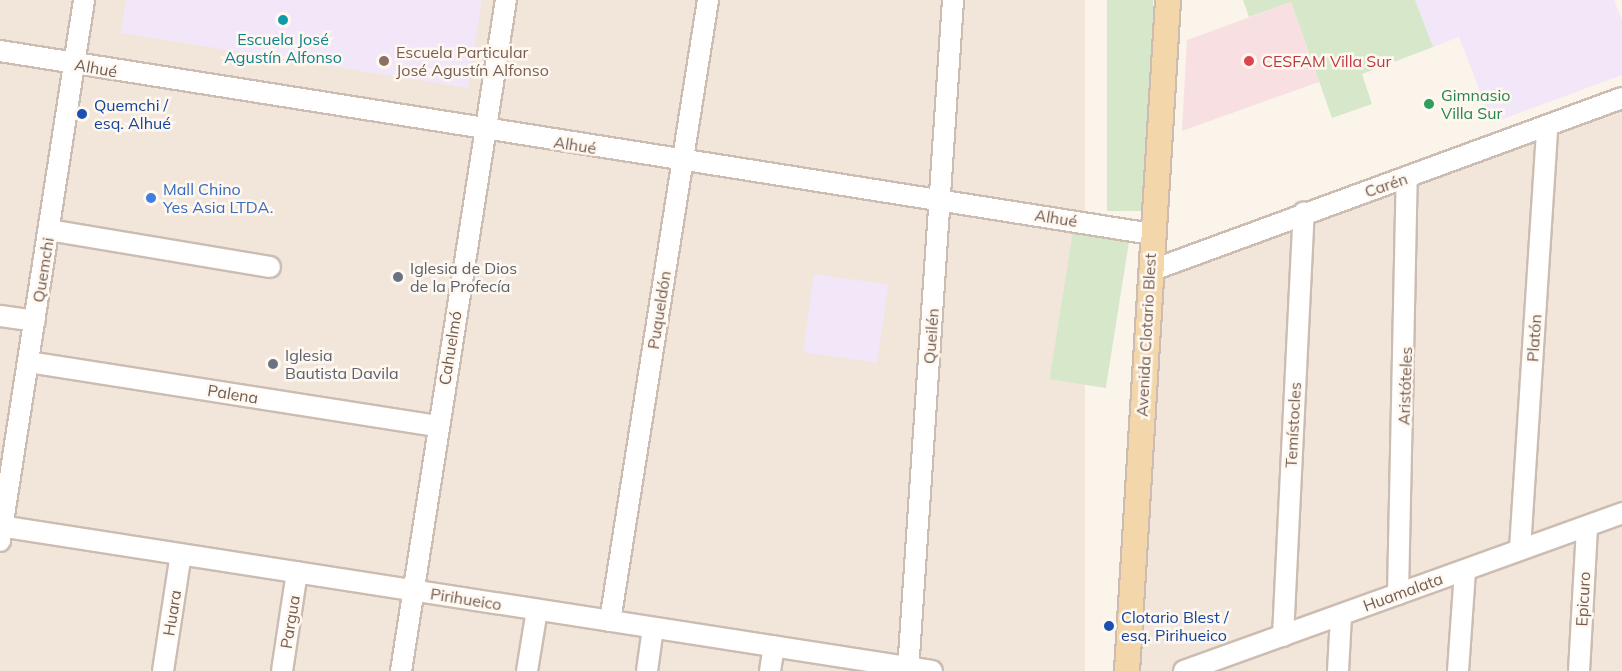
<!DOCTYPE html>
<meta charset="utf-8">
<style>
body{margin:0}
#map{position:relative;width:1622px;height:671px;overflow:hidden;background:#fbf4eb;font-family:Mulish,sans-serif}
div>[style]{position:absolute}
.residential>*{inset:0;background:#f2e6da;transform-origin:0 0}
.education>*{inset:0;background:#f1e7f8;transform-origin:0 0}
.medical>*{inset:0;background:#f8dfe2}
.green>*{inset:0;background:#d7e8ca;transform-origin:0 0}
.roads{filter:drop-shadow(2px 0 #ccbcb1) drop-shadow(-2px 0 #ccbcb1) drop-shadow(0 2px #ccbcb1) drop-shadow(0 -2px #ccbcb1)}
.minor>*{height:20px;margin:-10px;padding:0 10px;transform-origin:10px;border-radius:10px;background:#fff}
.major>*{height:24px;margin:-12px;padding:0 12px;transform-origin:12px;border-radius:12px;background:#f3d6aa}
.dots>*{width:16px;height:16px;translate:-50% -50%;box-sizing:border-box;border:3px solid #fef8f1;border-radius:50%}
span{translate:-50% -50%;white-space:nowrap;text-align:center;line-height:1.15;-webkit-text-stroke:5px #fef8f1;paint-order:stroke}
.culture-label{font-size:16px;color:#0d838f}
.education-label{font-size:16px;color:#785e54}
.left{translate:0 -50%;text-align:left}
.health-label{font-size:16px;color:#be3a42}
.street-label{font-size:16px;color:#745c50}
.leisure-label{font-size:16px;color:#27864d}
.transit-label{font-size:16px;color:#164399}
.shop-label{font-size:16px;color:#366cbe}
.worship-label{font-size:16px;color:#5b616d}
</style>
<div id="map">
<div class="residential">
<div style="left:0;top:0;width:1085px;height:671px"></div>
<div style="clip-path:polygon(1622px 109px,1622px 671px,1137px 671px,1165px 274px)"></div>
</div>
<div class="education">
<div style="clip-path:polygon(126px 0,482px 0,468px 88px,121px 33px)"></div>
<div style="clip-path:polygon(1415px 0,1614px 0,1622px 20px,1622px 75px,1492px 123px,1459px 37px,1433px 47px)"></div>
<div style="left:814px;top:274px;width:75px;height:79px;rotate:8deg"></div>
</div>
<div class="medical">
<div style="clip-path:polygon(1291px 2px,1319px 82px,1182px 131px,1187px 40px)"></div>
</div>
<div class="green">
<div style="left:1107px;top:0;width:46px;height:211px"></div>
<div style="clip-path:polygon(1243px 0,1415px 0,1433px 47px,1362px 74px,1372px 104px,1332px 118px,1291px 2px,1249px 17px)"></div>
<div style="left:1073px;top:231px;width:57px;height:150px;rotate:9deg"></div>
</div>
<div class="roads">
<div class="minor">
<div style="left:0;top:51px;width:1166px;rotate:9.03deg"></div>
<div style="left:49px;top:230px;width:224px;rotate:9.5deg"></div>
<div style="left:1150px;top:271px;width:503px;rotate:-20.13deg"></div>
<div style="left:0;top:316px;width:35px;rotate:8deg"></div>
<div style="left:28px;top:362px;width:415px;rotate:8.9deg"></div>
<div style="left:0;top:526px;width:943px;rotate:8.84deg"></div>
<div style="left:0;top:541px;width:547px;rotate:-81.17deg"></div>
<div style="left:1520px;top:549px;width:423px;rotate:-86.3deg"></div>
<div style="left:1398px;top:594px;width:417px;rotate:-88.8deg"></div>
<div style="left:610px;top:621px;width:629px;rotate:-81.03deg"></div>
<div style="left:1283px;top:636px;width:424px;rotate:-87.2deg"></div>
<div style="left:163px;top:671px;width:118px;rotate:-81.3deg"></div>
<div style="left:282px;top:671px;width:100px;rotate:-81.4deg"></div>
<div style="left:401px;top:671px;width:679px;rotate:-81.11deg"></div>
<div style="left:527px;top:671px;width:62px;rotate:-80.7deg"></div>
<div style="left:647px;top:671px;width:43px;rotate:-82.1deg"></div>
<div style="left:770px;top:671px;width:25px;rotate:-81deg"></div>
<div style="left:908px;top:671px;width:673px;rotate:-86.16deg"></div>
<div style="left:1184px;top:671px;width:466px;rotate:-19.8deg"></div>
<div style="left:1338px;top:671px;width:56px;rotate:-86.9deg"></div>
<div style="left:1458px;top:671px;width:101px;rotate:-86deg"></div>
<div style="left:1579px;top:671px;width:145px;rotate:-86.8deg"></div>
</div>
<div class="major">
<div style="left:1127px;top:671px;width:672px;rotate:-86.5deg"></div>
</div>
</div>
<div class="dots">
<div style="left:283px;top:20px;background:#0f9aa8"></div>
<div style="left:384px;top:61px;background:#8d6e63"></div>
<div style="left:1249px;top:61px;background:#e0444e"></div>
<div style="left:1429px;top:104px;background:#2e9e5b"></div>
<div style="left:82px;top:114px;background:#1a4fb4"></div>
<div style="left:151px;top:198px;background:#3f7fe0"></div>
<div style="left:398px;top:277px;background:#6b7280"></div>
<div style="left:273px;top:364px;background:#6b7280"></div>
<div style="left:1109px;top:626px;background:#1a4fb4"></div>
</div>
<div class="culture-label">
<span style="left:283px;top:48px">Escuela José<br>Agustín Alfonso</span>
</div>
<div class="education-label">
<span class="left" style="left:396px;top:61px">Escuela Particular<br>José Agustín Alfonso</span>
</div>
<div class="health-label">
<span class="left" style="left:1262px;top:61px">CESFAM Villa Sur</span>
</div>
<div class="street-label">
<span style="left:96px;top:68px;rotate:10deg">Alhué</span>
<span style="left:575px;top:145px;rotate:9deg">Alhué</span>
<span style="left:1386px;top:185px;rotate:-19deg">Carén</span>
<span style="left:1056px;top:218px;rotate:9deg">Alhué</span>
<span style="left:43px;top:270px;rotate:-81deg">Quemchi</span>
<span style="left:659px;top:310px;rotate:-81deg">Puqueldón</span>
<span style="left:1146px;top:335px;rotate:-87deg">Avenida Clotario Blest</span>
<span style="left:931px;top:336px;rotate:-86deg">Queilén</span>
<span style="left:1534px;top:338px;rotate:-86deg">Platón</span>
<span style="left:450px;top:348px;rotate:-81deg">Cahuelmó</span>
<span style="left:1405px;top:386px;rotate:-88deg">Aristóteles</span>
<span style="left:233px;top:394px;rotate:9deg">Palena</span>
<span style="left:1293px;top:425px;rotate:-87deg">Temístocles</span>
<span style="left:1403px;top:592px;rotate:-20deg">Huamalata</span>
<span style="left:466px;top:599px;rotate:9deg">Pirihueico</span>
<span style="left:1583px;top:599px;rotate:-87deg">Epicuro</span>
<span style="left:172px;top:613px;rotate:-81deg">Huara</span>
<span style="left:290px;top:622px;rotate:-81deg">Pargua</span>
</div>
<div class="leisure-label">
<span class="left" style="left:1441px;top:104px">Gimnasio<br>Villa Sur</span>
</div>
<div class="transit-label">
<span class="left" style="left:94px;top:114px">Quemchi /<br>esq. Alhué</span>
<span class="left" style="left:1121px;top:626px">Clotario Blest /<br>esq. Pirihueico</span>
</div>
<div class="shop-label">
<span class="left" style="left:163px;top:198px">Mall Chino<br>Yes Asia LTDA.</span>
</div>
<div class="worship-label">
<span class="left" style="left:410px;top:277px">Iglesia de Dios<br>de la Profecía</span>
<span class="left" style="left:285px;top:364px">Iglesia<br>Bautista Davila</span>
</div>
</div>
